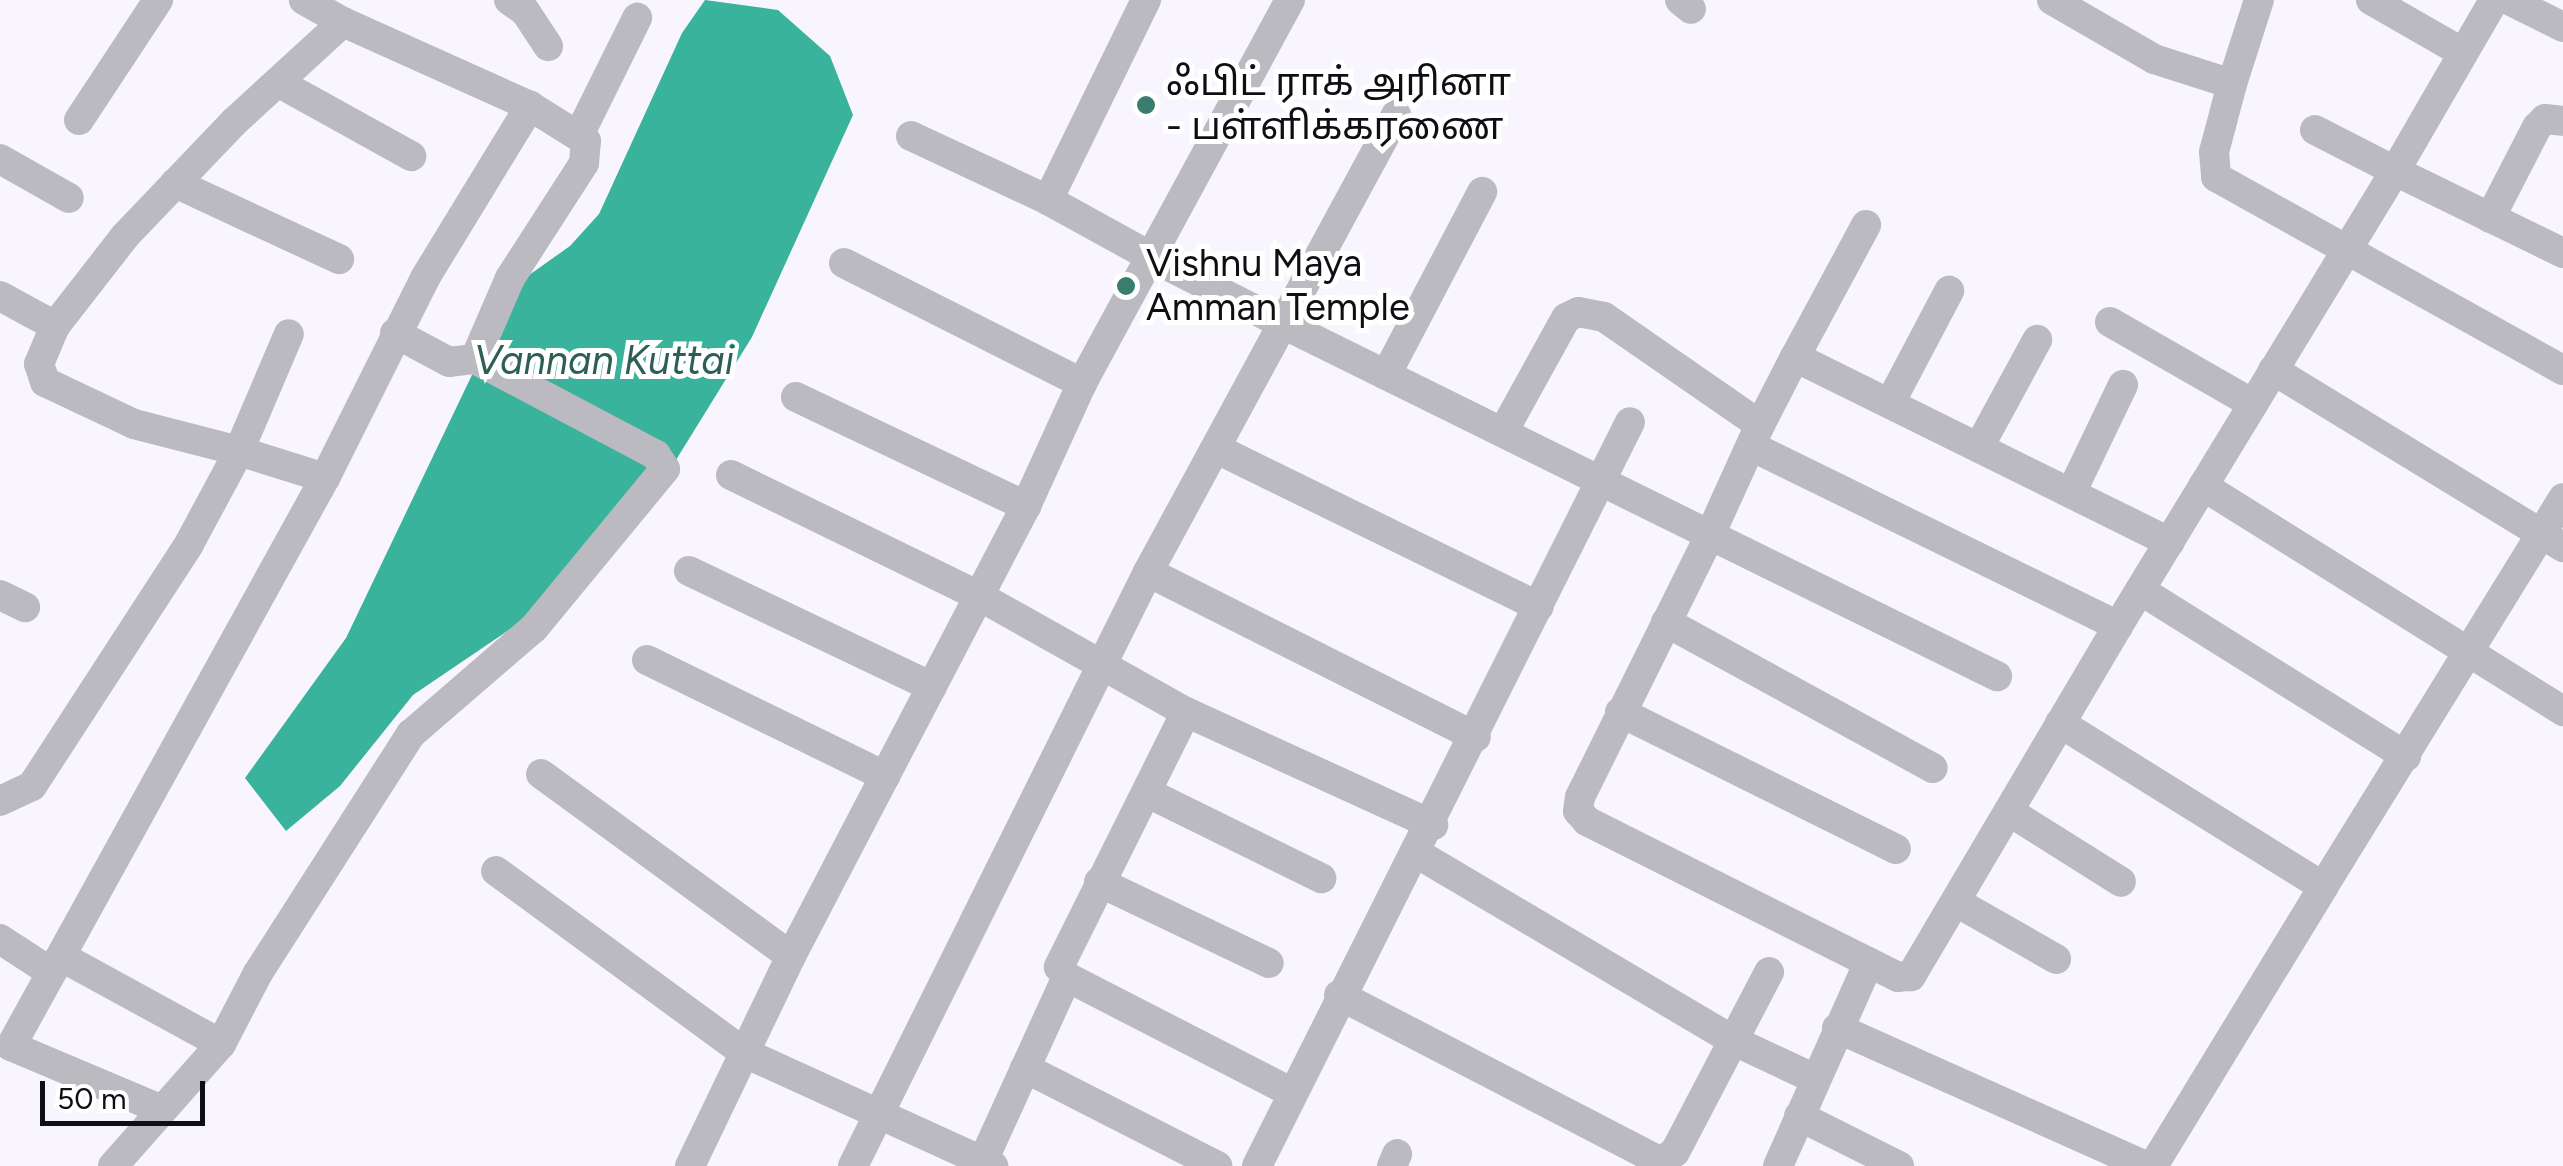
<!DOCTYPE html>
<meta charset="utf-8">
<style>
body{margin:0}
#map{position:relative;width:2563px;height:1166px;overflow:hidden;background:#f8f5ff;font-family:Figtree,"Noto Sans Tamil",sans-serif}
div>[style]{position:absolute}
.water>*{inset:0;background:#39b39c}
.minor>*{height:30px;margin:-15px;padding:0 15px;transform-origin:15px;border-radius:15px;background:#bcbac1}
.dots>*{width:28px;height:28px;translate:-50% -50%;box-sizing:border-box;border:5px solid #fff;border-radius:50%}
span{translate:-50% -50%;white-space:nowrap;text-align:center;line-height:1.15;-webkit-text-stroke:10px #fff;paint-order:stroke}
.poi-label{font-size:38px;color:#0f0e13}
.left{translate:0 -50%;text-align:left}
.water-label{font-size:40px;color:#2e5f54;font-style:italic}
.scale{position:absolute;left:40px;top:1081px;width:165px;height:45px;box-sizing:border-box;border:5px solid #0f0e13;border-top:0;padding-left:12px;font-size:30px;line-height:35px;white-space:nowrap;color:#0f0e13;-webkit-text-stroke:8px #fff;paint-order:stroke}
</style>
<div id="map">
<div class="water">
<div style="clip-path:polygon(705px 0,778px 10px,830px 56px,853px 115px,752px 337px,658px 489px,584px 579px,413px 695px,340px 786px,286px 831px,245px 778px,346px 638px,515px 285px,570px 246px,599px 214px,682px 33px)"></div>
</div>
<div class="minor">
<div style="left:509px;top:0;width:19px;rotate:35deg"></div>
<div style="left:525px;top:11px;width:42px;rotate:56.7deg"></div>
<div style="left:1680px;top:0;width:14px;rotate:39deg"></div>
<div style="left:2052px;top:0;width:118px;rotate:30deg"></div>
<div style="left:2154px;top:59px;width:82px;rotate:17.8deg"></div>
<div style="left:2232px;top:84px;width:88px;rotate:-72.2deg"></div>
<div style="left:2371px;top:0;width:106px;rotate:29.9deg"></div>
<div style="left:2509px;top:0;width:60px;rotate:26.6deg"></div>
<div style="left:281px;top:84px;width:149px;rotate:29deg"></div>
<div style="left:2232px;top:84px;width:70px;rotate:104.8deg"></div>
<div style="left:2214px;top:152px;width:25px;rotate:85deg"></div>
<div style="left:2216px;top:177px;width:397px;rotate:29.1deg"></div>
<div style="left:79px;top:120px;width:144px;rotate:-56.6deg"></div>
<div style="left:2315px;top:130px;width:90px;rotate:27.1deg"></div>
<div style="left:2395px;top:171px;width:198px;rotate:-59.9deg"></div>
<div style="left:579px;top:135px;width:131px;rotate:-63.6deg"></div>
<div style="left:911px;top:136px;width:151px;rotate:25deg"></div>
<div style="left:1048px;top:200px;width:122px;rotate:28.9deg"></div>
<div style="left:1155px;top:259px;width:144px;rotate:26.9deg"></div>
<div style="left:1283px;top:324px;width:476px;rotate:26.3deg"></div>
<div style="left:1710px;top:535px;width:121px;rotate:-65.6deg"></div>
<div style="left:1760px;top:425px;width:190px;rotate:-145.3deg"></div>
<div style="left:1604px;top:317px;width:26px;rotate:-169deg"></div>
<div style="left:1578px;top:312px;width:13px;rotate:153deg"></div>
<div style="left:1566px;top:318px;width:130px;rotate:118.9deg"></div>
<div style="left:0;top:159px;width:79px;rotate:29.5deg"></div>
<div style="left:175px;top:183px;width:181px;rotate:24.9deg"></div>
<div style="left:1048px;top:200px;width:223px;rotate:-63.9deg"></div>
<div style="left:2490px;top:218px;width:102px;rotate:-62.7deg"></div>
<div style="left:2537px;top:127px;width:11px;rotate:-45deg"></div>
<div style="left:2545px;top:119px;width:18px;rotate:6deg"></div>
<div style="left:844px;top:263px;width:267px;rotate:26.8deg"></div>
<div style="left:0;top:296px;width:63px;rotate:28.6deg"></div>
<div style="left:2110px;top:322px;width:165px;rotate:29.8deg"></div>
<div style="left:395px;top:333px;width:61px;rotate:28.2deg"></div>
<div style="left:449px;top:362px;width:26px;rotate:-7deg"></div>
<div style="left:1795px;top:357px;width:150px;rotate:-61.7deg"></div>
<div style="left:2273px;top:370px;width:340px;rotate:31.4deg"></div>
<div style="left:1386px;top:375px;width:207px;rotate:-62.3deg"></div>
<div style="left:796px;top:397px;width:255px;rotate:25.4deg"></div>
<div style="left:1890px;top:403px;width:127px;rotate:-62.2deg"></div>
<div style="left:1760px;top:425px;width:76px;rotate:-62.8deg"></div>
<div style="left:1795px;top:357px;width:418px;rotate:26.3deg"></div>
<div style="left:1751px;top:446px;width:409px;rotate:26.1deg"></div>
<div style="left:2118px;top:626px;width:407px;rotate:120.6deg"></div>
<div style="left:1911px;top:976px;width:13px;rotate:176deg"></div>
<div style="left:1898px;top:977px;width:348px;rotate:-153.4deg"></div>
<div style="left:1587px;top:821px;width:13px;rotate:-132deg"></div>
<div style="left:1578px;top:811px;width:14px;rotate:-82deg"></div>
<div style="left:1580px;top:797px;width:292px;rotate:-63.6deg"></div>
<div style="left:1710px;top:535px;width:320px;rotate:26.2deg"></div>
<div style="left:1979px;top:447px;width:122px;rotate:-61.5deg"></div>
<div style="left:1219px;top:450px;width:356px;rotate:26.1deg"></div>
<div style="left:731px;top:475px;width:276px;rotate:26deg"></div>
<div style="left:979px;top:596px;width:237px;rotate:29.3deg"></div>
<div style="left:1186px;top:712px;width:272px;rotate:24.6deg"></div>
<div style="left:325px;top:478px;width:224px;rotate:-63.4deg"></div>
<div style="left:425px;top:278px;width:202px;rotate:-58.6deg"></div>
<div style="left:2203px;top:486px;width:425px;rotate:32deg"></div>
<div style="left:2071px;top:493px;width:120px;rotate:-64.3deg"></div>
<div style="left:689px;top:571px;width:269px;rotate:25.5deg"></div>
<div style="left:1148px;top:572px;width:367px;rotate:26.7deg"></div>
<div style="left:2140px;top:590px;width:314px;rotate:32deg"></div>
<div style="left:0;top:595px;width:28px;rotate:26deg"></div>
<div style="left:1666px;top:622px;width:304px;rotate:28.7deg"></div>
<div style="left:2118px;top:626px;width:533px;rotate:-58.67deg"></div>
<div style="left:2395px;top:171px;width:187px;rotate:26deg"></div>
<div style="left:647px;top:660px;width:265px;rotate:26deg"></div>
<div style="left:1186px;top:712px;width:285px;rotate:116.5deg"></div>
<div style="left:1059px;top:967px;width:13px;rotate:51deg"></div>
<div style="left:1067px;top:977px;width:250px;rotate:27.2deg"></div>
<div style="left:1620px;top:712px;width:308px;rotate:26.4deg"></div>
<div style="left:2060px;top:723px;width:310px;rotate:31.9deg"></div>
<div style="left:2323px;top:887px;width:457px;rotate:-58.3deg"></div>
<div style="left:541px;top:774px;width:309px;rotate:36.1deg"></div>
<div style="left:1150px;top:794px;width:191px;rotate:26.2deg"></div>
<div style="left:0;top:801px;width:35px;rotate:-25deg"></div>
<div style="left:32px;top:786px;width:288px;rotate:-57deg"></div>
<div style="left:189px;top:544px;width:106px;rotate:-61.7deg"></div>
<div style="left:239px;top:451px;width:108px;rotate:-165.6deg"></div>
<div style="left:134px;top:424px;width:98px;rotate:-154.7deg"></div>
<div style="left:45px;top:382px;width:19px;rotate:-108deg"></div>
<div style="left:39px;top:364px;width:41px;rotate:-67.2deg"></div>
<div style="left:55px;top:326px;width:114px;rotate:-52.1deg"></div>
<div style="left:125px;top:236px;width:158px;rotate:-46.3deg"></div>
<div style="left:234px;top:122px;width:148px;rotate:-42.5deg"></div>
<div style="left:343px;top:22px;width:45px;rotate:-150.6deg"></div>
<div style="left:2010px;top:812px;width:131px;rotate:32.2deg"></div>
<div style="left:1418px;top:854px;width:367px;rotate:30.6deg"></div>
<div style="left:1734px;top:1041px;width:87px;rotate:25.1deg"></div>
<div style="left:496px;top:871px;width:308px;rotate:36.2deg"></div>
<div style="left:745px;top:1053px;width:273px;rotate:24.5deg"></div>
<div style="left:1099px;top:882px;width:188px;rotate:25.5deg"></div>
<div style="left:1958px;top:903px;width:113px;rotate:29.7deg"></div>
<div style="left:0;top:939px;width:59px;rotate:33.1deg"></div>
<div style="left:62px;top:957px;width:181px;rotate:28.7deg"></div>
<div style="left:1339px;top:995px;width:363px;rotate:27.4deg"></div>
<div style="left:1661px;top:1162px;width:17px;rotate:-36deg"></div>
<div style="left:1675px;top:1152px;width:203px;rotate:-62.4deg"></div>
<div style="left:1837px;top:1028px;width:338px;rotate:24.1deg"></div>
<div style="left:1025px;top:1068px;width:216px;rotate:27deg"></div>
<div style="left:160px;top:1109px;width:162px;rotate:-157.1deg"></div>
<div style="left:11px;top:1046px;width:649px;rotate:-61.07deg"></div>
<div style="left:325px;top:478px;width:90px;rotate:-162.6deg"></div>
<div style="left:239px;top:451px;width:127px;rotate:-66.9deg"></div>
<div style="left:1799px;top:1116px;width:112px;rotate:26.6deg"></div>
<div style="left:983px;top:1161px;width:202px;rotate:-65.5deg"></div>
<div style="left:113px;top:1166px;width:163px;rotate:-48.5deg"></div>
<div style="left:221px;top:1044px;width:80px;rotate:-62.5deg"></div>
<div style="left:258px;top:973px;width:284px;rotate:-57.4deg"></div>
<div style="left:411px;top:734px;width:162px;rotate:-40.8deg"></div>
<div style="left:534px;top:628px;width:206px;rotate:-50.5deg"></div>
<div style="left:665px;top:469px;width:17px;rotate:-123deg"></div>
<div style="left:656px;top:455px;width:205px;rotate:-152.1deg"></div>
<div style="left:475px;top:359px;width:88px;rotate:-66.6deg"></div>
<div style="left:510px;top:278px;width:137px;rotate:-57.2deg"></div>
<div style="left:584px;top:163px;width:22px;rotate:-85deg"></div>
<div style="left:586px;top:141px;width:66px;rotate:-148deg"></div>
<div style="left:530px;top:106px;width:205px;rotate:-155.8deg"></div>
<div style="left:690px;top:1166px;width:233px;rotate:-64.3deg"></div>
<div style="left:791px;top:956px;width:508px;rotate:-62.43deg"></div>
<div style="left:1026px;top:506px;width:135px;rotate:-65.5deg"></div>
<div style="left:1082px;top:383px;width:436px;rotate:-61.5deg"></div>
<div style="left:853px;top:1166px;width:663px;rotate:-63.59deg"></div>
<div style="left:1148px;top:572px;width:520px;rotate:-61.51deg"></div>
<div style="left:1257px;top:1166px;width:832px;rotate:-63.37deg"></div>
<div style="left:1392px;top:1166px;width:13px;rotate:-67deg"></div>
<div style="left:1778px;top:1166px;width:223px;rotate:-66deg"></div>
<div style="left:2153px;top:1166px;width:327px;rotate:-58.6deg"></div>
</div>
<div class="dots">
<div style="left:1146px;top:105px;background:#3a7d6f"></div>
<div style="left:1126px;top:286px;background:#3a7d6f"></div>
</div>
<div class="poi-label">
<span class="left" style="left:1166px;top:105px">ஃபிட் ராக் அரினா<br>- பள்ளிக்கரணை</span>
<span class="left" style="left:1146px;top:286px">Vishnu Maya<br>Amman Temple</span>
</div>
<div class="water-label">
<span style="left:604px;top:360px">Vannan Kuttai</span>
</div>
<div class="scale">50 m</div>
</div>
